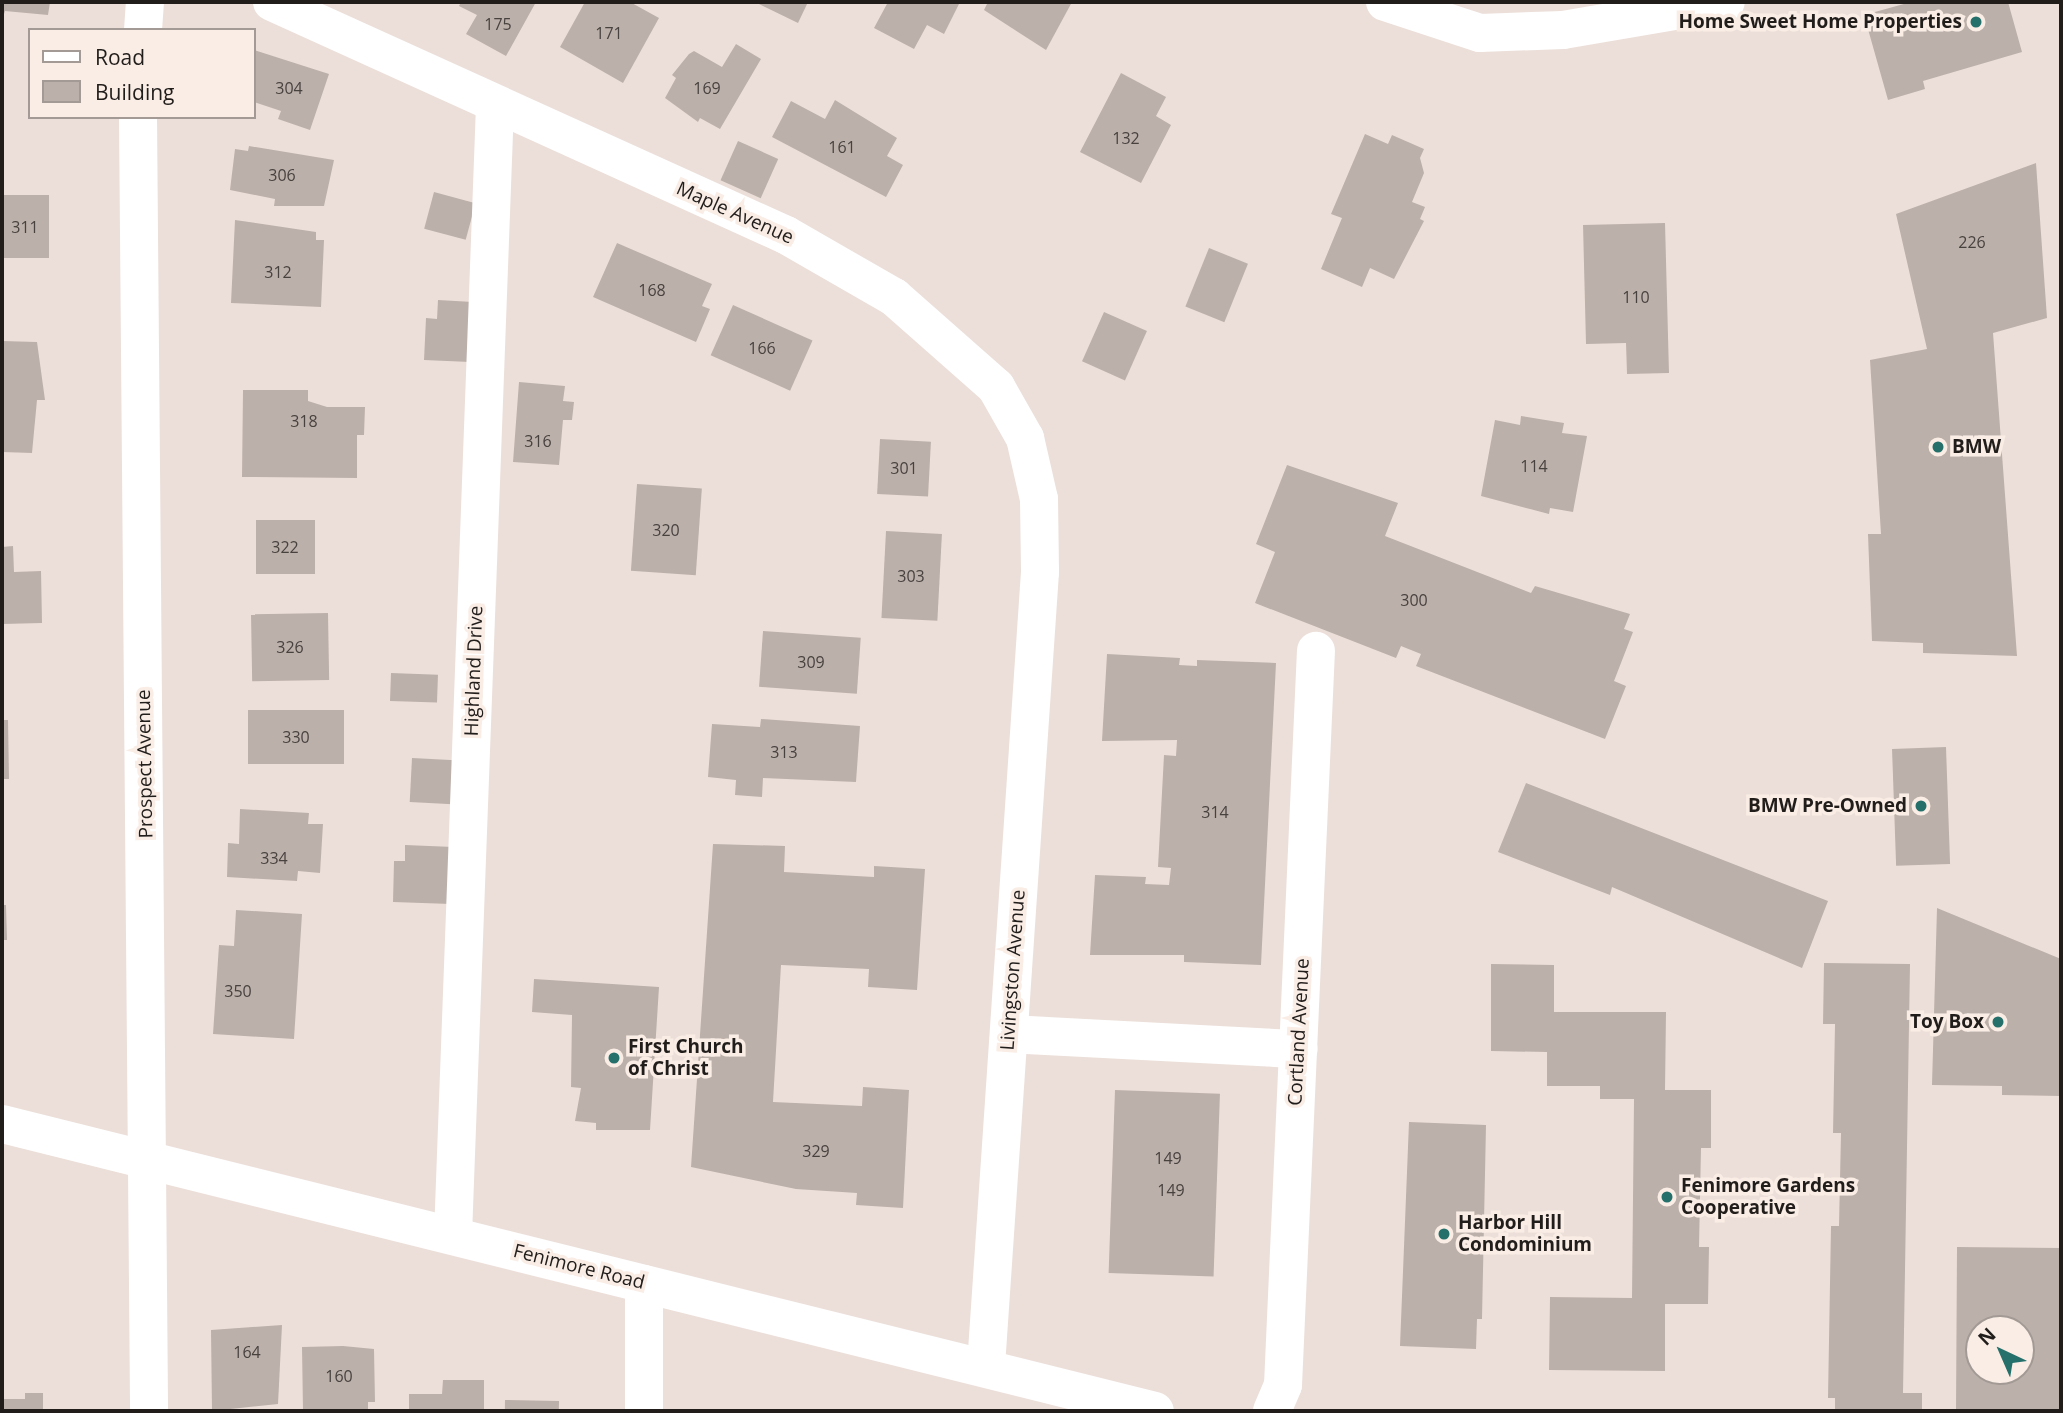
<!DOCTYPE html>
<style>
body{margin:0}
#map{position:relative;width:2063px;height:1413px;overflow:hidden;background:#ecdfd9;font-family:"Open Sans",sans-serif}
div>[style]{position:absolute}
.building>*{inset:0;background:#bcb0aa;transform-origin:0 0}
.minor>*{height:38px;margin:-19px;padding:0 19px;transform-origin:19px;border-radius:19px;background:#fff}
.dots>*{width:19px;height:19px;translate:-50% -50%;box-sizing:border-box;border:4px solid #f9ede6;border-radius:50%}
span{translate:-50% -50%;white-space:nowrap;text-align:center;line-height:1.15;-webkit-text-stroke:7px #f9ede6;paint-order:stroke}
.number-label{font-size:16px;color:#48423f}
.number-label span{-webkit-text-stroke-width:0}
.poi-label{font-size:19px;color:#211d1b;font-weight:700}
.right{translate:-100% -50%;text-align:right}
.left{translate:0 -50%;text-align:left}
.street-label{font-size:19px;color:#211d1b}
.frame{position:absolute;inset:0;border:4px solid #211d1b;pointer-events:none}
.legend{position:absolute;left:28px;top:28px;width:228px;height:91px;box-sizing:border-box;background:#f9ede6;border:2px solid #a39a95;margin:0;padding:9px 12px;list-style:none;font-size:21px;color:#211d1b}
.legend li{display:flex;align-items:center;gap:14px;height:35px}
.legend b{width:35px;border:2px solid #a39a95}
.north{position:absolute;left:1965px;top:1315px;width:70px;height:70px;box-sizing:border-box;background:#f9ede6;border:2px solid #a39a95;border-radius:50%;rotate:316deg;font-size:19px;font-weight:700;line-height:28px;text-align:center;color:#211d1b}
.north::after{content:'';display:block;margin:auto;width:24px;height:32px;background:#25706b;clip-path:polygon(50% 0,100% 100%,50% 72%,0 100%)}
</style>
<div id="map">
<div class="building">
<div style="clip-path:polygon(2px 2px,50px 2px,48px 15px,5px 11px,2px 20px)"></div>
<div style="clip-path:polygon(461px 2px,536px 2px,506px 56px,466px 34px,477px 15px,459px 6px)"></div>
<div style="clip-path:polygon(585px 2px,630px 2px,659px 18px,623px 83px,560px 47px)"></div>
<div style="clip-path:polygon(755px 2px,808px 2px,798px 23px)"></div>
<div style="clip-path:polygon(888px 2px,960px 2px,944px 34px,927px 25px,914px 49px,874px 28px)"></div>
<div style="clip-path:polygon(988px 2px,1072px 2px,1046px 50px,984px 10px)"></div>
<div style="clip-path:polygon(1911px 2px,2008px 2px,2022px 52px,1923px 81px,1925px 89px,1888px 100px,1864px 15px)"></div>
<div style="clip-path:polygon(736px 44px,761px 59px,720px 129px,700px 118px,698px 122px,665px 98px,676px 78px,672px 75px,689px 54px,694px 51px,722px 67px)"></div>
<div style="clip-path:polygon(254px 50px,329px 74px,310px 130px,278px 119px,281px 111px,254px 102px)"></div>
<div style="clip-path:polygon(1121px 73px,1166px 97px,1156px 116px,1171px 125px,1141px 183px,1080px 152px)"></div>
<div style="clip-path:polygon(835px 100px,897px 138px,887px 156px,903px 165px,886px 197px,772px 137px,791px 101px,825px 119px)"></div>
<div style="clip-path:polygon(1365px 134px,1388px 144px,1392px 135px,1424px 149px,1420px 158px,1424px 173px,1412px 202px,1425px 207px,1420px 219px,1424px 221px,1394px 279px,1370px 268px,1362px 287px,1321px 269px,1342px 218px,1331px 214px)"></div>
<div style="left:738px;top:141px;width:44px;height:43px;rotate:24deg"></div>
<div style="clip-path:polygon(249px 146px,334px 160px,324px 206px,274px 206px,275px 199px,230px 190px,235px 149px,248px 151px)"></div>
<div style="clip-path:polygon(2036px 163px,2047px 318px,1993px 333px,2017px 656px,1923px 653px,1923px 643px,1872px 641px,1868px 534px,1881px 534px,1870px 360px,1927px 349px,1896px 214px)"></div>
<div style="left:434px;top:192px;width:43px;height:38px;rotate:15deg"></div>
<div style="left:2px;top:195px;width:47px;height:63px"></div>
<div style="clip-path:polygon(235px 220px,316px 232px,316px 240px,324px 240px,321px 307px,231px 303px)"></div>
<div style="clip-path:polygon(1665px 223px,1669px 373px,1627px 374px,1626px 343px,1586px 344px,1583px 225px)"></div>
<div style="clip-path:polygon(617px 243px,712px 284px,702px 306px,710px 309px,696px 342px,593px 297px)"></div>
<div style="left:1209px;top:248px;width:42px;height:63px;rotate:22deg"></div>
<div style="clip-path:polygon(438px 300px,473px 302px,470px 362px,424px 360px,426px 318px,437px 319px)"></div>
<div style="left:733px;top:305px;width:87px;height:55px;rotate:24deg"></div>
<div style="left:1104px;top:312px;width:47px;height:54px;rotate:24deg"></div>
<div style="clip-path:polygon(2px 341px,37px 342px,45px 400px,37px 400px,32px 453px,2px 452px)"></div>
<div style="clip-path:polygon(519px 382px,565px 386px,563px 401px,574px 402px,572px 420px,563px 420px,559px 465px,513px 462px)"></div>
<div style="clip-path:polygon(243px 390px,308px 390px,308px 401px,327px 407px,365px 407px,364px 435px,357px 435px,357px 478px,242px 477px)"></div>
<div style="clip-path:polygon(1521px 416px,1564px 423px,1562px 433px,1587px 436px,1573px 512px,1550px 508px,1549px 514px,1481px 496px,1495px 420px,1520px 425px)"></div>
<div style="left:880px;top:439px;width:51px;height:55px;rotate:3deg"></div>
<div style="clip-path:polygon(1287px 465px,1398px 503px,1385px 536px,1531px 593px,1535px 586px,1630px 614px,1624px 629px,1633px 632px,1614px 681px,1626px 686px,1605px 739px,1416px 666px,1421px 654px,1401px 646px,1396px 658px,1255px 603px,1275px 552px,1256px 544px)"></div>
<div style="left:637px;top:484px;width:65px;height:87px;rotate:4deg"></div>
<div style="left:256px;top:520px;width:59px;height:54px"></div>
<div style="left:886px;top:531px;width:56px;height:87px;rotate:3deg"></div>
<div style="clip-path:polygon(13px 546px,14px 572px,41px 571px,42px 623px,2px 624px,2px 547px)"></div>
<div style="left:328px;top:613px;width:67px;height:77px;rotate:89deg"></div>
<div style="left:763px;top:631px;width:98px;height:56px;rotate:4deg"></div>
<div style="clip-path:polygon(1107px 654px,1180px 658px,1179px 665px,1197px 666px,1197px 660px,1276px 663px,1261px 965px,1184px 962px,1184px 955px,1090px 955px,1095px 875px,1146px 877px,1145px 884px,1169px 885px,1171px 868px,1158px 867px,1164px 755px,1176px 756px,1177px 740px,1102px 741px)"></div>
<div style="left:391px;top:673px;width:47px;height:28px;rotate:2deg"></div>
<div style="left:248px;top:710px;width:96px;height:54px"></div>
<div style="clip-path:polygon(761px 719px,860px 726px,856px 782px,763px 778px,762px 797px,735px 795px,736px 780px,708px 777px,712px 724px,760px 727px)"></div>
<div style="clip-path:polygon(2px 720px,8px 720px,9px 779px,2px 779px)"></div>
<div style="left:1946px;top:747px;width:117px;height:54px;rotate:88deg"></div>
<div style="left:412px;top:758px;width:43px;height:44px;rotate:3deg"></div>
<div style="clip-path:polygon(1526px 783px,1828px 901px,1802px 968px,1612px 887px,1610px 895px,1498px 852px)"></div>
<div style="clip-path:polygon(240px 809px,309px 813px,308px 824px,323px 824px,320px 873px,298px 871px,297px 881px,227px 877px,228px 843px,239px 844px)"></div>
<div style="clip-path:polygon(713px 844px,785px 846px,784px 872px,874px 877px,874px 866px,925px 869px,917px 990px,868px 987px,869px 969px,781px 965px,773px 1102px,862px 1106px,863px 1087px,909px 1090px,903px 1208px,856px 1205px,857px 1193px,796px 1189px,691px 1167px)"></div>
<div style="clip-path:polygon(405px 845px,453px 847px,451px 904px,393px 902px,394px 861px,405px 861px)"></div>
<div style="clip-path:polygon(2px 905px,6px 905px,7px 940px,2px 940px)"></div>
<div style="clip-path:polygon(1937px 908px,2061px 959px,2061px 1096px,2002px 1095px,2002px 1086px,1932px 1085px)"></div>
<div style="clip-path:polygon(236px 910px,302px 914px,294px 1039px,213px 1034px,219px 945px,234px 946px)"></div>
<div style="clip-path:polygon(1824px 963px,1910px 964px,1903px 1393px,1922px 1393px,1922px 1411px,1835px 1411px,1835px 1398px,1828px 1398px,1831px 1226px,1839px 1226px,1841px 1133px,1833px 1133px,1835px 1024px,1823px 1024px)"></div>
<div style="clip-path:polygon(1491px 964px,1554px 965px,1554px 1012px,1666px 1012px,1665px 1090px,1711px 1090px,1711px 1148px,1701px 1148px,1699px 1247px,1709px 1247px,1708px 1304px,1665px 1304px,1665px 1371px,1549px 1370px,1550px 1297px,1632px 1298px,1634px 1099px,1600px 1099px,1600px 1086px,1547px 1086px,1547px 1052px,1491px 1051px)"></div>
<div style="clip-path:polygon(534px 979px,659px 987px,650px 1130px,596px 1130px,596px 1123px,575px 1121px,581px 1088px,571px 1087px,572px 1015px,532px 1012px)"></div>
<div style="left:1115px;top:1090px;width:105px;height:183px;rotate:2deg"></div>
<div style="clip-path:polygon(1409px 1122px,1486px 1125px,1482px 1319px,1477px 1319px,1476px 1349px,1400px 1346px)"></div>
<div style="clip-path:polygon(evenodd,1957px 1247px,2061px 1248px,2061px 1411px,1956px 1411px,1957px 1247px,1979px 1329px,2021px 1329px,2021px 1371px,1979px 1371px,1979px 1329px)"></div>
<div style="clip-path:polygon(282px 1325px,278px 1404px,212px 1411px,211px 1330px)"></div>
<div style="clip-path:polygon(343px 1346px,374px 1349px,375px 1402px,368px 1402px,368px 1411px,303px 1411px,302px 1347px)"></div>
<div style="clip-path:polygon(443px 1380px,484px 1380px,484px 1411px,409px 1411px,409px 1394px,442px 1394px)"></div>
<div style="clip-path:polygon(25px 1393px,43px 1393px,43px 1411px,2px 1411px,2px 1399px,25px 1399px)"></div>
<div style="left:505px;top:1400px;width:54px;height:11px;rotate:1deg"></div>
</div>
<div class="minor">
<div style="left:272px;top:2px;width:564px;rotate:24.39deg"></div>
<div style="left:786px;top:235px;width:125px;rotate:29.9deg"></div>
<div style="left:894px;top:297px;width:136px;rotate:41.4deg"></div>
<div style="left:996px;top:387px;width:59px;rotate:60.4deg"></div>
<div style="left:1025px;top:438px;width:63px;rotate:77.1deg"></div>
<div style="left:1039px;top:499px;width:73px;rotate:89.2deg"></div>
<div style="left:1040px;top:572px;width:797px;rotate:93.89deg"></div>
<div style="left:1385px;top:2px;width:100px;rotate:18.1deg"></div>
<div style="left:1480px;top:33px;width:83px;rotate:-2.1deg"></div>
<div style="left:1563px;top:30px;width:165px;rotate:-9.7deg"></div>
<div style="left:143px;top:30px;width:28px;rotate:-86deg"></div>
<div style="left:138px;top:117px;width:1294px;rotate:89.51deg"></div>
<div style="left:1009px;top:1034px;width:290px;rotate:3deg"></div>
<div style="left:2px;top:1124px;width:1188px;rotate:13.98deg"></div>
<div style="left:453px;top:1235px;width:1129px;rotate:-87.87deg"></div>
<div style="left:644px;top:1411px;width:127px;rotate:-90deg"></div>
<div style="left:1272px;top:1411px;width:28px;rotate:-67deg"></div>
<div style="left:1283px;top:1385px;width:735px;rotate:-87.43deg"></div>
</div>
<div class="dots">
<div style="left:1976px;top:22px;background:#25706b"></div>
<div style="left:1938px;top:447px;background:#25706b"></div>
<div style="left:1921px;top:806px;background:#25706b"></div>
<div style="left:1998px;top:1022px;background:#25706b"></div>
<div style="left:614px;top:1058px;background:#25706b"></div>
<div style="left:1667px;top:1197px;background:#25706b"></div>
<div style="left:1444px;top:1234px;background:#25706b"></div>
</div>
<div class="number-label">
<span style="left:498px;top:24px">175</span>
<span style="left:609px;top:33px">171</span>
<span style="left:289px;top:88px">304</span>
<span style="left:707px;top:88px">169</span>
<span style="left:1126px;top:138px">132</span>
<span style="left:842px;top:147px">161</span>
<span style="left:282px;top:175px">306</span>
<span style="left:25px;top:227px">311</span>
<span style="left:1972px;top:242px">226</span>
<span style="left:278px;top:272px">312</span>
<span style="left:652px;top:290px">168</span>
<span style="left:1636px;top:297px">110</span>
<span style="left:762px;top:348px">166</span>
<span style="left:304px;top:421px">318</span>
<span style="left:538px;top:441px">316</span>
<span style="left:1534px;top:466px">114</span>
<span style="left:904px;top:468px">301</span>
<span style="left:666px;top:530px">320</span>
<span style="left:285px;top:547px">322</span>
<span style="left:911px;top:576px">303</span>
<span style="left:1414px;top:600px">300</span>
<span style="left:290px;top:647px">326</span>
<span style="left:811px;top:662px">309</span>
<span style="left:296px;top:737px">330</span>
<span style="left:784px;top:752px">313</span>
<span style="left:1215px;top:812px">314</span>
<span style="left:274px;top:858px">334</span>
<span style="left:238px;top:991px">350</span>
<span style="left:816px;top:1151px">329</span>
<span style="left:1168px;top:1158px">149</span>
<span style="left:1171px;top:1190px">149</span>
<span style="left:247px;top:1352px">164</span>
<span style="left:339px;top:1376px">160</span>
</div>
<div class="poi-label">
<span class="right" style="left:1962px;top:22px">Home Sweet Home Properties</span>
<span class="left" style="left:1952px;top:447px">BMW</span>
<span class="right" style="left:1907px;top:806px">BMW Pre-Owned</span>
<span class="right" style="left:1984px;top:1022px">Toy Box</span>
<span class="left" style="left:628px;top:1058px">First Church<br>of Christ</span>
<span class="left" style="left:1681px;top:1197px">Fenimore Gardens<br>Cooperative</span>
<span class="left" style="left:1458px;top:1234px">Harbor Hill<br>Condominium</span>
</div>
<div class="street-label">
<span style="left:735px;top:213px;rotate:24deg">Maple Avenue</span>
<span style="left:474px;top:671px;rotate:-88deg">Highland Drive</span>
<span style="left:145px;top:764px;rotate:-91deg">Prospect Avenue</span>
<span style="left:1013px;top:970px;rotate:-86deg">Livingston Avenue</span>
<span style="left:1299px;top:1032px;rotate:-87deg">Cortland Avenue</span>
<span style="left:579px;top:1267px;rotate:14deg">Fenimore Road</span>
</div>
<div class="frame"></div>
<ul class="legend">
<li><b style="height:9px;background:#fff"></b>Road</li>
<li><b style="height:19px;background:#bcb0aa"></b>Building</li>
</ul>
<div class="north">N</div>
</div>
